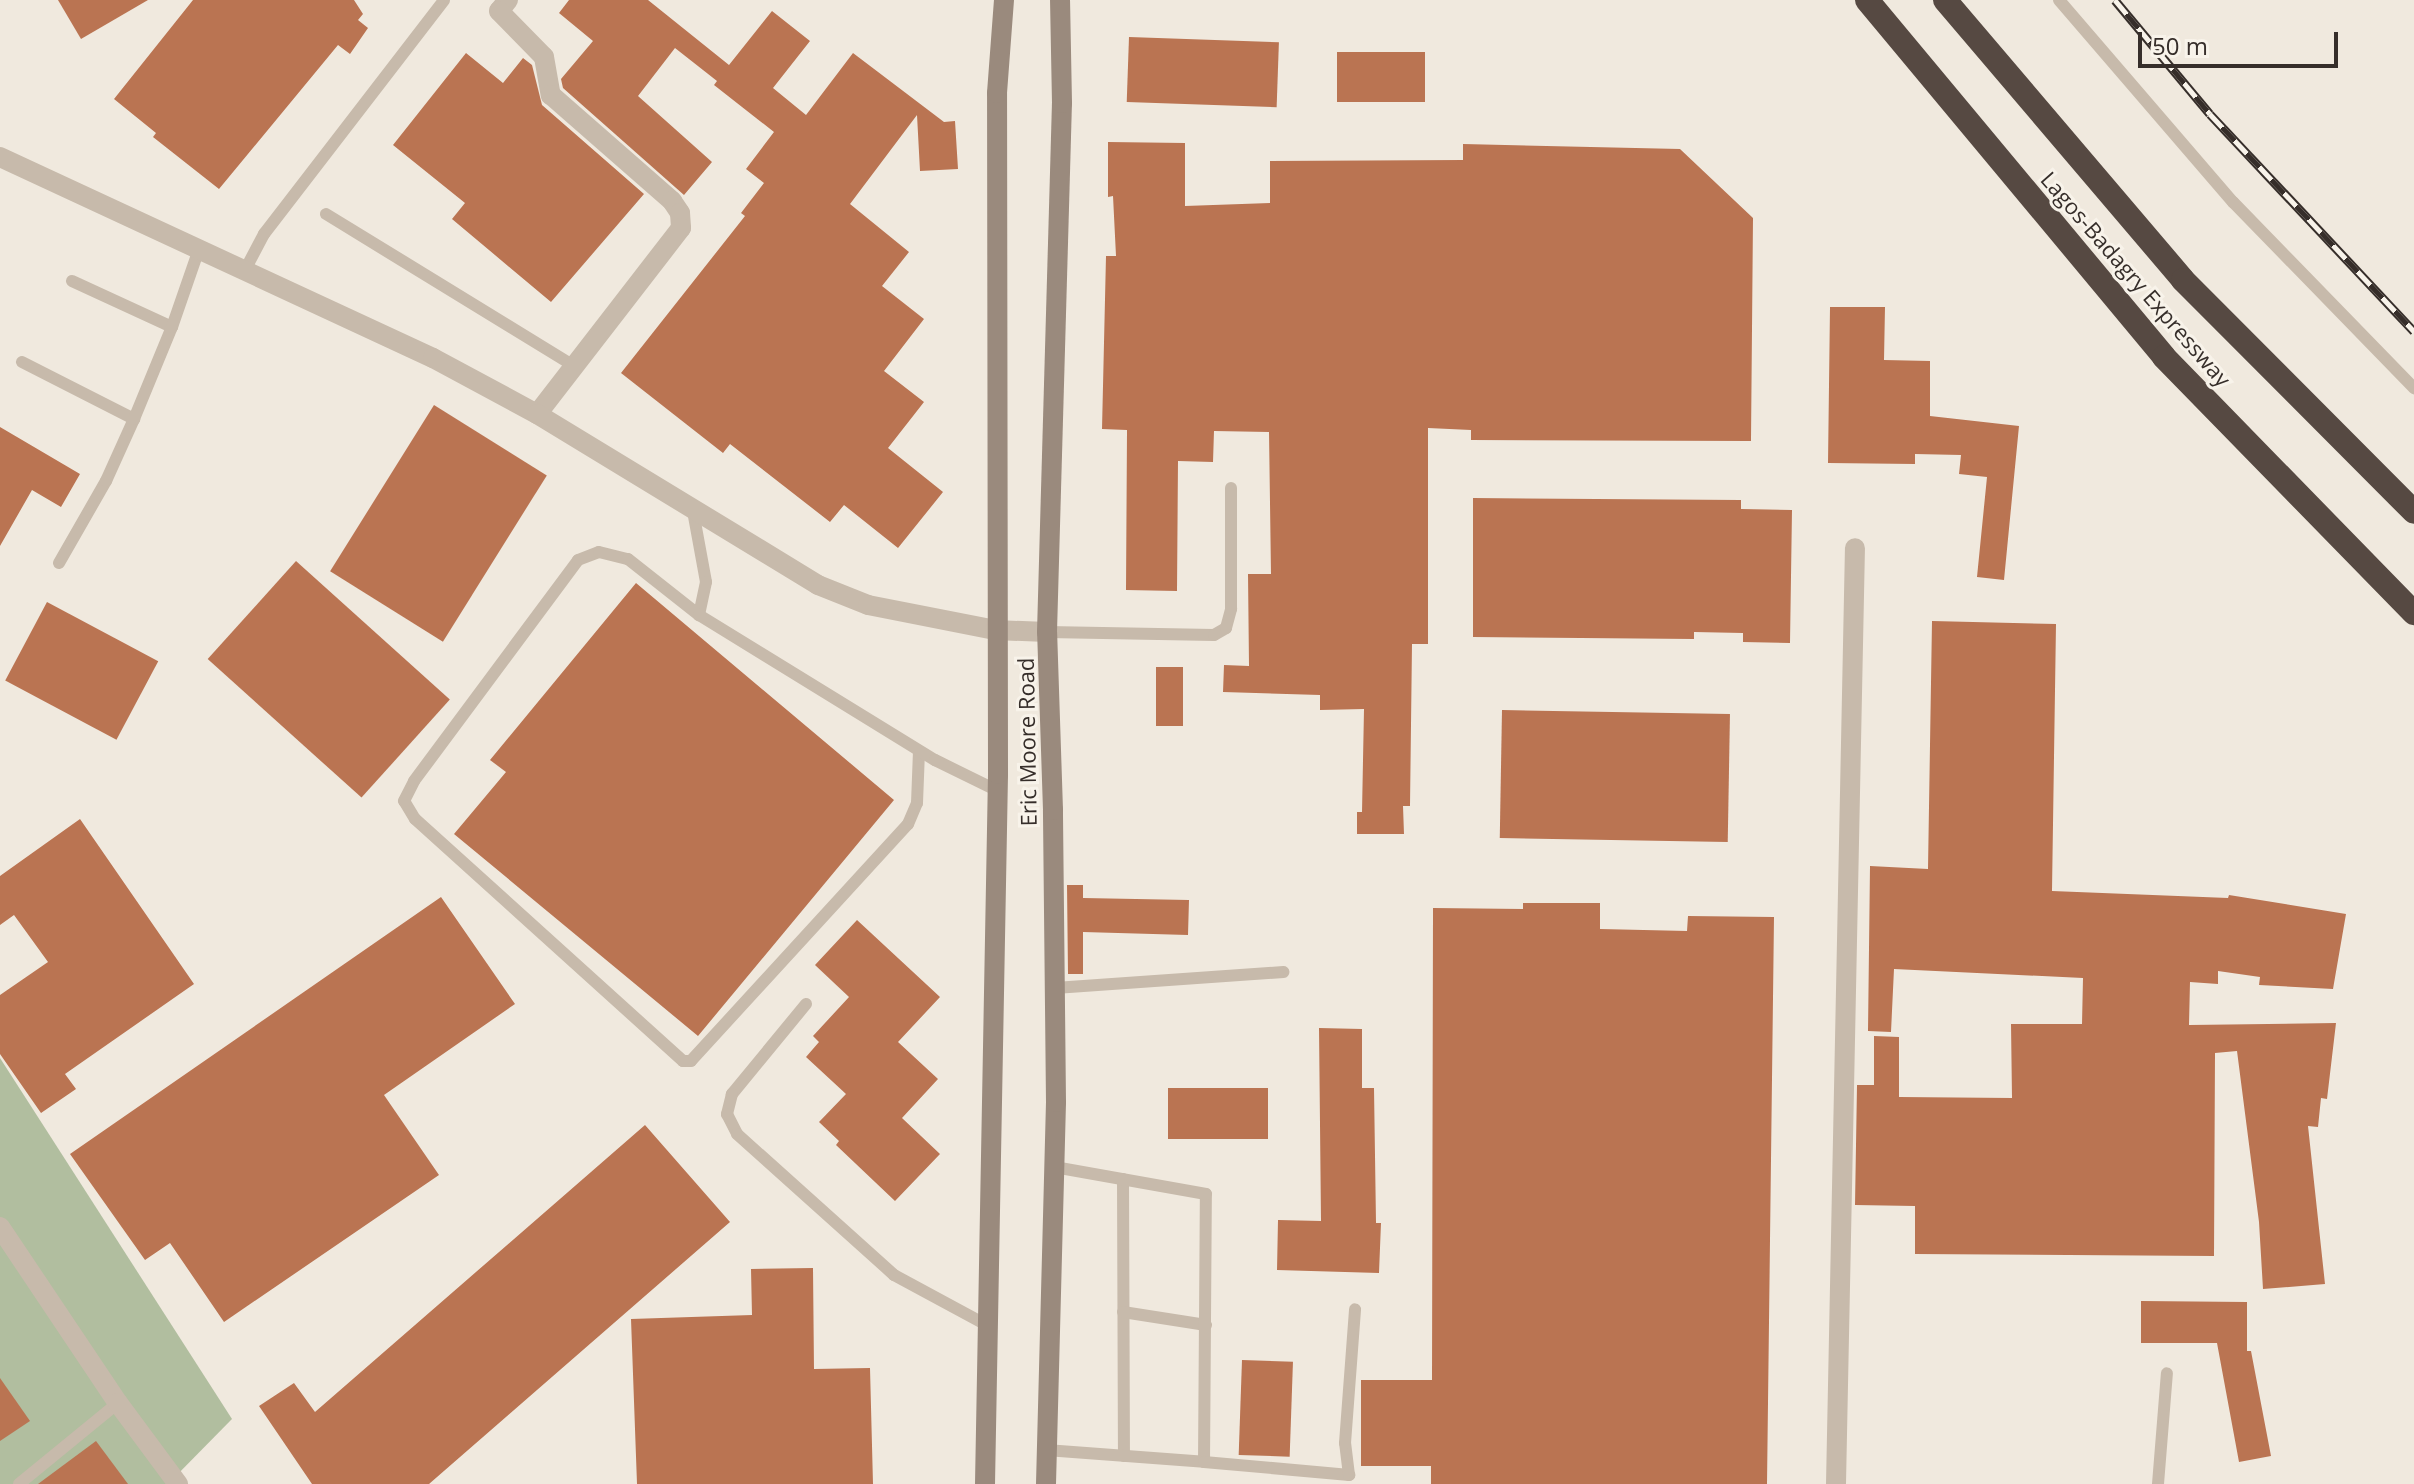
<!DOCTYPE html>
<style>
body{margin:0}
#map{position:relative;width:2414px;height:1484px;overflow:hidden;background:#f0e9de;font-family:"Open Sans",sans-serif}
div>[style]{position:absolute}
.green>*{inset:0;background:#b1be9f}
.building>*{inset:0;background:#ba7452;transform-origin:0 0}
.lane>*{height:12px;margin:-6px;padding:0 6px;transform-origin:6px;border-radius:6px;background:#c7baab}
.street>*{height:20px;margin:-10px;padding:0 10px;transform-origin:10px;border-radius:10px;background:#c7baab}
.secondary>*{height:20px;margin:-10px;padding:0 10px;transform-origin:10px;border-radius:10px;background:#9a8a7d}
.highway>*{height:24px;margin:-12px;padding:0 12px;transform-origin:12px;border-radius:12px;background:#564942}
.rail>*{height:9px;margin-top:-4.5px;transform-origin:0;background:repeating-linear-gradient(90deg,#f8f3ea 0 18px,#362e2a 0 36px);box-sizing:border-box;border-block:2px solid #362e2a}
span{translate:-50% -50%;white-space:nowrap;text-align:center;line-height:1.15;-webkit-text-stroke:6px #f8f3ea;paint-order:stroke}
.street-label{font-size:22px;color:#362e2a}
.scale{position:absolute;left:2138px;top:32px;width:200px;height:36px;box-sizing:border-box;border:4px solid #362e2a;border-top:0;padding-left:10px;font-size:24px;line-height:28px;white-space:nowrap;color:#362e2a;-webkit-text-stroke:6px #f8f3ea;paint-order:stroke}
</style>
<div id="map">
<div class="green">
<div style="clip-path:polygon(0 1058px,232px 1419px,168px 1484px,0 1484px)"></div>
</div>
<div class="building">
<div style="clip-path:polygon(58px 0,148px 0,81px 39px)"></div>
<div style="clip-path:polygon(193px 0,354px 0,363px 14px,358px 20px,368px 28px,350px 54px,338px 45px,219px 189px,153px 137px,156px 133px,114px 99px)"></div>
<div style="clip-path:polygon(569px 0,648px 0,729px 65px,772px 11px,810px 41px,773px 88px,806px 115px,853px 53px,944px 122px,955px 121px,958px 169px,920px 171px,917px 115px,850px 204px,909px 252px,882px 286px,924px 319px,884px 371px,924px 402px,888px 448px,943px 492px,898px 548px,844px 505px,830px 522px,730px 444px,723px 453px,621px 373px,745px 216px,741px 213px,764px 183px,746px 169px,774px 132px,714px 85px,717px 81px,675px 48px,638px 96px,712px 162px,684px 195px,563px 88px,561px 79px,593px 41px,559px 13px)"></div>
<div style="left:1129px;top:37px;width:150px;height:65px;rotate:2deg"></div>
<div style="left:1425px;top:52px;width:50px;height:88px;rotate:90deg"></div>
<div style="clip-path:polygon(466px 53px,503px 83px,523px 58px,532px 65px,542px 105px,644px 194px,551px 302px,452px 219px,465px 203px,393px 145px)"></div>
<div style="clip-path:polygon(1108px 142px,1185px 143px,1185px 206px,1270px 203px,1270px 161px,1463px 160px,1463px 144px,1680px 149px,1753px 218px,1751px 441px,1471px 440px,1471px 430px,1428px 428px,1428px 644px,1412px 644px,1410px 806px,1403px 806px,1404px 834px,1357px 834px,1357px 812px,1362px 812px,1364px 709px,1320px 710px,1320px 695px,1223px 692px,1224px 665px,1249px 666px,1248px 574px,1271px 574px,1269px 432px,1214px 431px,1213px 462px,1178px 461px,1177px 591px,1126px 590px,1127px 430px,1102px 429px,1106px 256px,1116px 256px,1113px 196px,1108px 197px)"></div>
<div style="clip-path:polygon(1830px 307px,1885px 307px,1884px 360px,1930px 361px,1930px 416px,2019px 426px,2004px 580px,1977px 577px,1987px 477px,1959px 474px,1961px 455px,1915px 454px,1915px 464px,1828px 463px)"></div>
<div style="left:434px;top:405px;width:133px;height:196px;rotate:32deg"></div>
<div style="clip-path:polygon(0 427px,80px 474px,61px 507px,32px 490px,0 546px)"></div>
<div style="clip-path:polygon(1473px 498px,1741px 500px,1741px 509px,1792px 510px,1790px 643px,1743px 642px,1743px 633px,1694px 632px,1694px 639px,1473px 637px)"></div>
<div style="left:296px;top:561px;width:207px;height:132px;rotate:42deg"></div>
<div style="clip-path:polygon(636px 583px,894px 800px,698px 1036px,454px 834px,506px 772px,490px 760px)"></div>
<div style="left:47px;top:602px;width:126px;height:89px;rotate:28deg"></div>
<div style="clip-path:polygon(1932px 621px,2056px 624px,2052px 891px,2228px 898px,2229px 895px,2346px 914px,2333px 989px,2259px 985px,2260px 977px,2218px 971px,2218px 984px,2190px 982px,2189px 1025px,2336px 1023px,2327px 1099px,2321px 1098px,2318px 1127px,2308px 1126px,2325px 1284px,2263px 1289px,2259px 1222px,2237px 1051px,2215px 1053px,2214px 1256px,1915px 1254px,1915px 1206px,1855px 1205px,1857px 1085px,1874px 1085px,1874px 1036px,1899px 1037px,1899px 1097px,2012px 1098px,2011px 1024px,2082px 1024px,2083px 978px,1894px 969px,1891px 1032px,1868px 1031px,1870px 866px,1928px 869px)"></div>
<div style="left:1156px;top:667px;width:27px;height:59px"></div>
<div style="left:1502px;top:710px;width:228px;height:128px;rotate:1deg"></div>
<div style="clip-path:polygon(80px 819px,194px 984px,65px 1074px,76px 1089px,41px 1113px,0 1054px,0 995px,48px 962px,14px 915px,0 925px,0 876px)"></div>
<div style="clip-path:polygon(1067px 885px,1083px 885px,1083px 898px,1189px 900px,1188px 935px,1083px 932px,1083px 974px,1068px 974px)"></div>
<div style="clip-path:polygon(441px 897px,515px 1004px,384px 1095px,439px 1175px,224px 1322px,170px 1243px,145px 1260px,70px 1154px)"></div>
<div style="clip-path:polygon(1523px 903px,1600px 903px,1600px 929px,1687px 931px,1688px 916px,1774px 917px,1767px 1484px,1431px 1484px,1431px 1466px,1361px 1466px,1361px 1380px,1432px 1380px,1433px 908px,1523px 909px)"></div>
<div style="clip-path:polygon(857px 920px,940px 997px,898px 1042px,938px 1079px,902px 1118px,940px 1154px,895px 1201px,836px 1145px,839px 1141px,819px 1122px,846px 1094px,806px 1057px,819px 1042px,813px 1036px,849px 997px,815px 965px)"></div>
<div style="clip-path:polygon(1319px 1028px,1362px 1029px,1362px 1088px,1374px 1088px,1376px 1223px,1381px 1223px,1379px 1273px,1277px 1270px,1278px 1220px,1321px 1221px)"></div>
<div style="left:1168px;top:1088px;width:100px;height:51px"></div>
<div style="clip-path:polygon(645px 1125px,730px 1222px,429px 1484px,312px 1484px,259px 1406px,294px 1383px,315px 1412px)"></div>
<div style="clip-path:polygon(813px 1268px,814px 1369px,870px 1368px,873px 1484px,637px 1484px,631px 1319px,752px 1315px,751px 1269px)"></div>
<div style="clip-path:polygon(2141px 1301px,2247px 1302px,2247px 1351px,2251px 1351px,2271px 1456px,2239px 1462px,2217px 1343px,2141px 1343px)"></div>
<div style="left:1242px;top:1360px;width:51px;height:95px;rotate:2deg"></div>
<div style="clip-path:polygon(0 1378px,30px 1421px,0 1441px)"></div>
<div style="clip-path:polygon(96px 1441px,128px 1484px,38px 1484px)"></div>
</div>
<div class="lane">
<div style="left:2059px;top:0;width:267px;rotate:49.3deg"></div>
<div style="left:2233px;top:202px;width:260px;rotate:45.8deg"></div>
<div style="left:326px;top:214px;width:289px;rotate:31.5deg"></div>
<div style="left:245px;top:270px;width:41px;rotate:-62.2deg"></div>
<div style="left:264px;top:234px;width:295px;rotate:-52.4deg"></div>
<div style="left:72px;top:281px;width:110px;rotate:24.7deg"></div>
<div style="left:22px;top:362px;width:126px;rotate:27deg"></div>
<div style="left:693px;top:511px;width:72px;rotate:79.6deg"></div>
<div style="left:706px;top:582px;width:34px;rotate:102deg"></div>
<div style="left:59px;top:563px;width:95px;rotate:-60.2deg"></div>
<div style="left:106px;top:481px;width:68px;rotate:-65.7deg"></div>
<div style="left:134px;top:419px;width:100px;rotate:-67.6deg"></div>
<div style="left:172px;top:327px;width:83px;rotate:-70.9deg"></div>
<div style="left:1047px;top:632px;width:167px;rotate:1deg"></div>
<div style="left:1214px;top:635px;width:14px;rotate:-30deg"></div>
<div style="left:1226px;top:628px;width:20px;rotate:-75deg"></div>
<div style="left:1231px;top:609px;width:121px;rotate:-90deg"></div>
<div style="left:919px;top:751px;width:52px;rotate:92.2deg"></div>
<div style="left:917px;top:803px;width:23px;rotate:113deg"></div>
<div style="left:908px;top:824px;width:321px;rotate:132.5deg"></div>
<div style="left:691px;top:1061px;width:8px;rotate:180deg"></div>
<div style="left:683px;top:1061px;width:361px;rotate:-137.9deg"></div>
<div style="left:415px;top:819px;width:21px;rotate:-121deg"></div>
<div style="left:404px;top:801px;width:22px;rotate:-63deg"></div>
<div style="left:414px;top:781px;width:275px;rotate:-53.4deg"></div>
<div style="left:578px;top:560px;width:22px;rotate:-21deg"></div>
<div style="left:599px;top:552px;width:30px;rotate:14deg"></div>
<div style="left:628px;top:559px;width:90px;rotate:38.3deg"></div>
<div style="left:699px;top:615px;width:277px;rotate:31.6deg"></div>
<div style="left:935px;top:760px;width:70px;rotate:26.2deg"></div>
<div style="left:1055px;top:988px;width:229px;rotate:-4deg"></div>
<div style="left:806px;top:1004px;width:117px;rotate:129.4deg"></div>
<div style="left:732px;top:1094px;width:21px;rotate:104deg"></div>
<div style="left:727px;top:1114px;width:22px;rotate:63deg"></div>
<div style="left:737px;top:1134px;width:211px;rotate:41.9deg"></div>
<div style="left:894px;top:1275px;width:109px;rotate:28.4deg"></div>
<div style="left:1123px;top:1179px;width:277px;rotate:89.8deg"></div>
<div style="left:1123px;top:1312px;width:84px;rotate:8.9deg"></div>
<div style="left:1046px;top:1450px;width:158px;rotate:4.3deg"></div>
<div style="left:1204px;top:1462px;width:268px;rotate:-89.6deg"></div>
<div style="left:1206px;top:1194px;width:154px;rotate:-169.9deg"></div>
<div style="left:1204px;top:1462px;width:146px;rotate:5.1deg"></div>
<div style="left:1349px;top:1475px;width:32px;rotate:-97deg"></div>
<div style="left:1345px;top:1443px;width:134px;rotate:-85.7deg"></div>
<div style="left:19px;top:1484px;width:128px;rotate:-39.3deg"></div>
<div style="left:2158px;top:1484px;width:111px;rotate:-85.4deg"></div>
</div>
<div class="street">
<div style="left:508px;top:0;width:14px;rotate:129deg"></div>
<div style="left:499px;top:11px;width:64px;rotate:45.6deg"></div>
<div style="left:544px;top:57px;width:39px;rotate:80deg"></div>
<div style="left:551px;top:95px;width:161px;rotate:41.2deg"></div>
<div style="left:672px;top:201px;width:14px;rotate:56deg"></div>
<div style="left:680px;top:213px;width:15px;rotate:86deg"></div>
<div style="left:681px;top:228px;width:235px;rotate:127.7deg"></div>
<div style="left:0;top:157px;width:477px;rotate:24.9deg"></div>
<div style="left:433px;top:358px;width:118px;rotate:28.3deg"></div>
<div style="left:537px;top:414px;width:329px;rotate:31.3deg"></div>
<div style="left:818px;top:585px;width:54px;rotate:21.8deg"></div>
<div style="left:868px;top:605px;width:129px;rotate:11.1deg"></div>
<div style="left:995px;top:630px;width:52px;rotate:2.2deg"></div>
<div style="left:0;top:1227px;width:212px;rotate:56.2deg"></div>
<div style="left:118px;top:1403px;width:101px;rotate:53.5deg"></div>
<div style="left:1836px;top:1484px;width:936px;rotate:-88.84deg"></div>
</div>
<div class="secondary">
<div style="left:985px;top:1484px;width:710px;rotate:-88.95deg"></div>
<div style="left:998px;top:774px;width:681px;rotate:-90.08deg"></div>
<div style="left:997px;top:93px;width:93px;rotate:-85.7deg"></div>
<div style="left:1046px;top:1484px;width:382px;rotate:-88.5deg"></div>
<div style="left:1056px;top:1102px;width:292px;rotate:-90.6deg"></div>
<div style="left:1053px;top:810px;width:178px;rotate:-91.9deg"></div>
<div style="left:1047px;top:632px;width:529px;rotate:-88.38deg"></div>
<div style="left:1062px;top:103px;width:103px;rotate:-91.1deg"></div>
</div>
<div class="highway">
<div style="left:1867px;top:0;width:464px;rotate:50.2deg"></div>
<div style="left:2164px;top:357px;width:358px;rotate:45.7deg"></div>
<div style="left:1945px;top:0;width:367px;rotate:49.6deg"></div>
<div style="left:2183px;top:280px;width:327px;rotate:45.1deg"></div>
</div>
<div class="rail">
<div style="left:2115px;top:0;width:148px;rotate:50.2deg"></div>
<div style="left:2210px;top:114px;width:298px;rotate:46.8deg"></div>
</div>
<div class="street-label">
<span style="left:2136px;top:279px;rotate:49deg">Lagos-Badagry Expressway</span>
<span style="left:1027px;top:742px;rotate:-91deg">Eric Moore Road</span>
</div>
<div class="scale">50 m</div>
</div>
